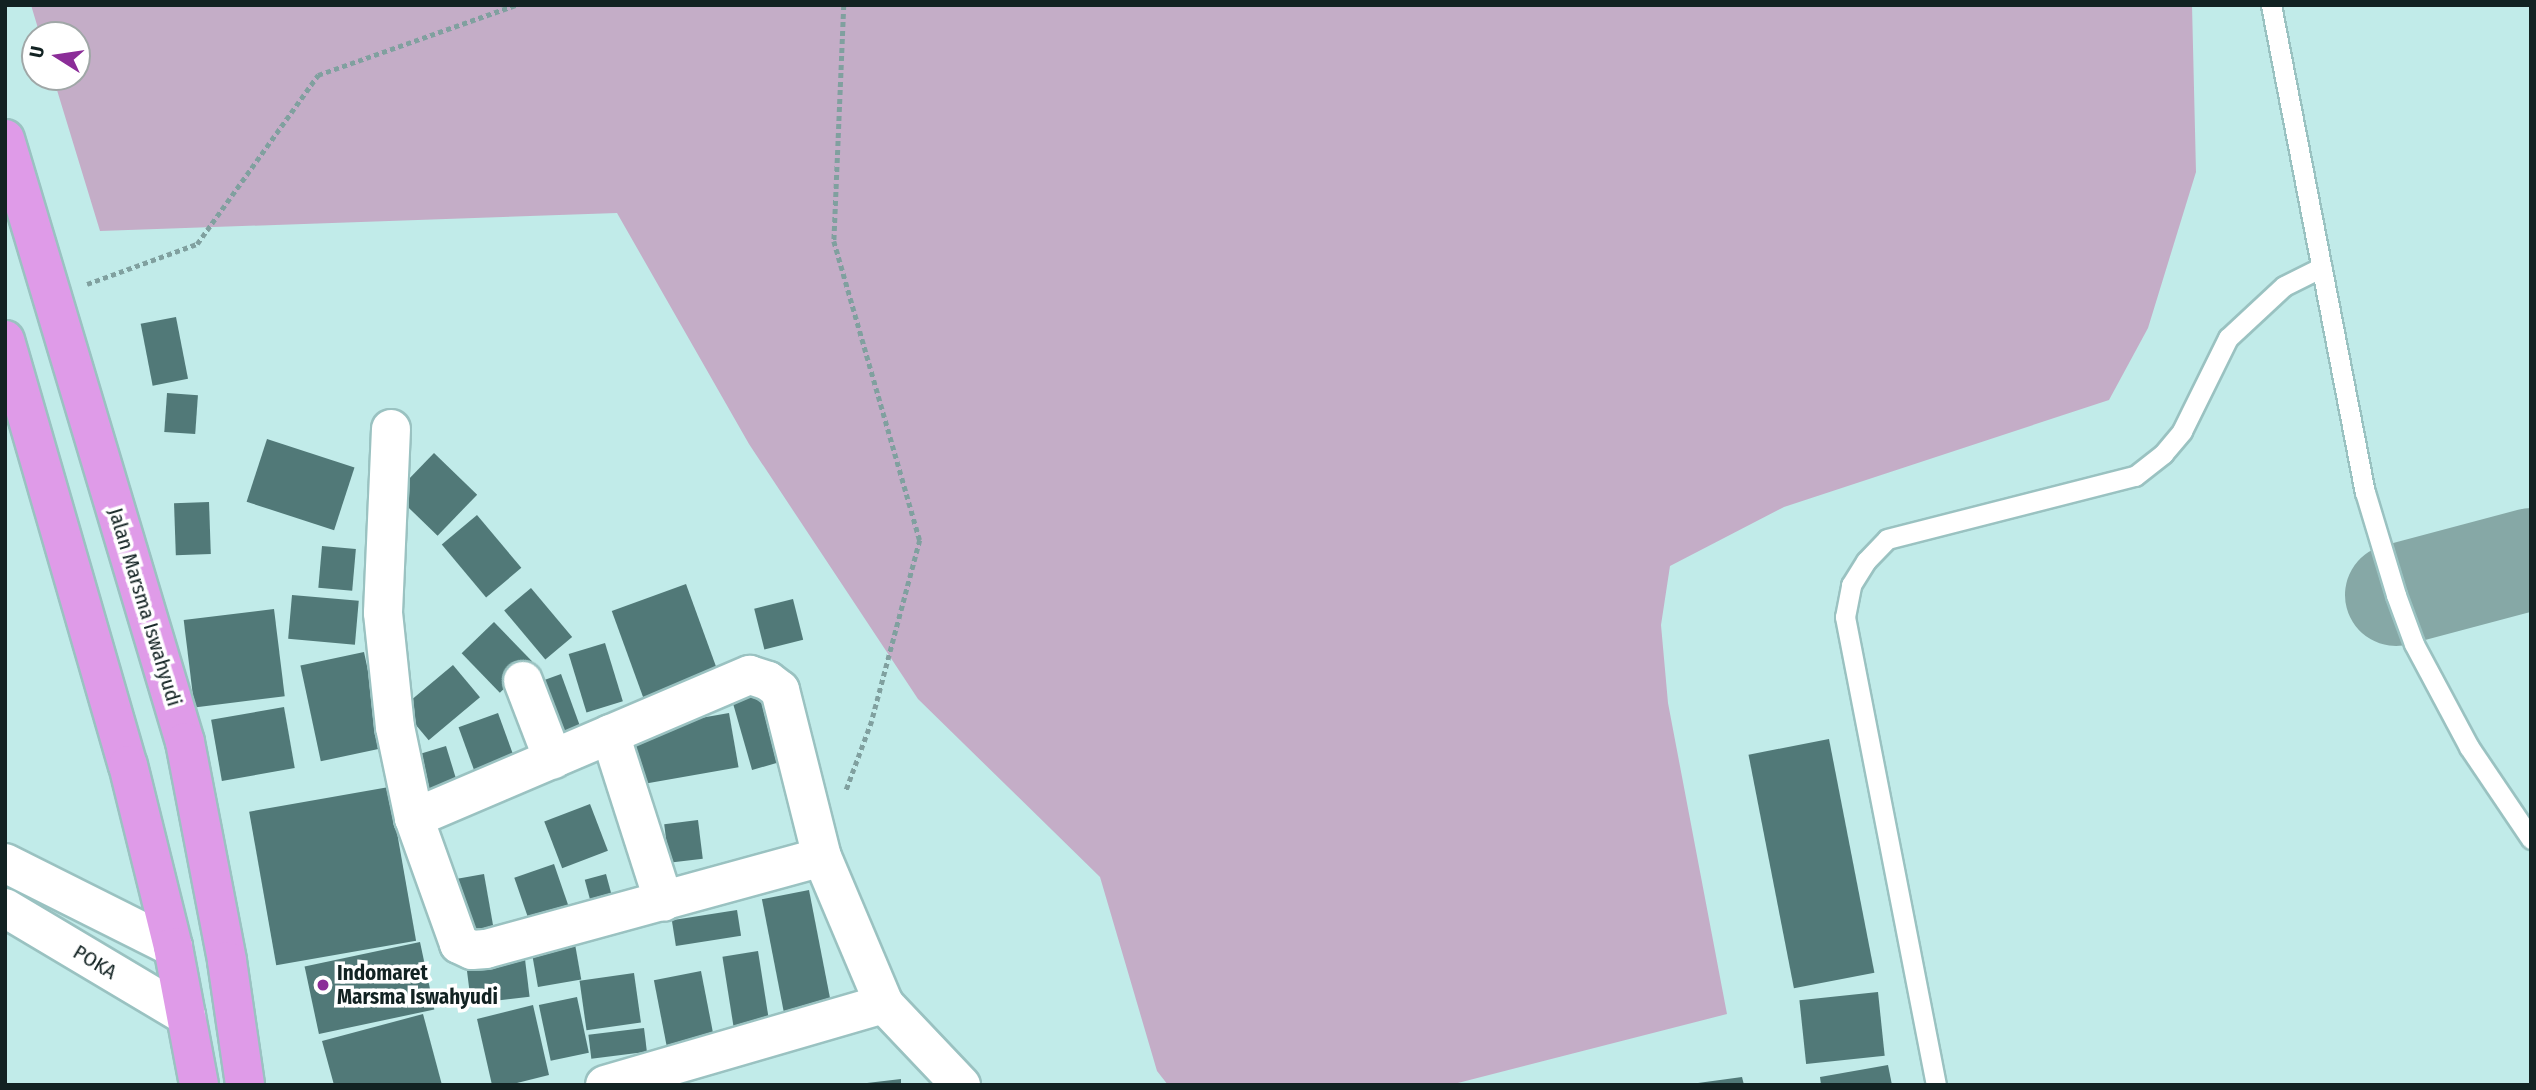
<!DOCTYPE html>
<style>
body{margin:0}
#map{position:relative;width:2536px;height:1090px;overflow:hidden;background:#c1ebe9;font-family:"Fira Sans Condensed",sans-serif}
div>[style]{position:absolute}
.green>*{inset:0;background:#c4adc7}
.taxiway>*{height:102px;margin:-51px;padding:0 51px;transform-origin:51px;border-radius:51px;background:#86a8a6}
.building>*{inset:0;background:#517978;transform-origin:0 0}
.path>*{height:4.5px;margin-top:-2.25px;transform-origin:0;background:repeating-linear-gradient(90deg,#80a09f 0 5px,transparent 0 8.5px)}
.roads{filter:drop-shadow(2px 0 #9ac2c1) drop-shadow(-2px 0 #9ac2c1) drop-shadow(0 2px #9ac2c1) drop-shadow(0 -2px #9ac2c1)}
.lane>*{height:19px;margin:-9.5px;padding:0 9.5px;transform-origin:9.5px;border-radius:9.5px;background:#fff}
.street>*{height:38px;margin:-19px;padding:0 19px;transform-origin:19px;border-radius:19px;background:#fff}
.highway>*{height:38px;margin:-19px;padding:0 19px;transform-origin:19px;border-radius:19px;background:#df9be8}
.dots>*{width:19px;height:19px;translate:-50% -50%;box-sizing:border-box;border:4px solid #fff;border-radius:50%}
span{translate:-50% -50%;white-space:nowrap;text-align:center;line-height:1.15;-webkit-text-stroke:7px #fff;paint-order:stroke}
.street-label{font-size:21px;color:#122222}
.poi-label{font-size:21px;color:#122222;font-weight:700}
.left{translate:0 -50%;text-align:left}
.frame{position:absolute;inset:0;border:7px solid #122222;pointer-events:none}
.north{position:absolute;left:21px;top:21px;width:70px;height:70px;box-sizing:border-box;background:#fff;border:2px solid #a0a7a7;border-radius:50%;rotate:282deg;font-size:19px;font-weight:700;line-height:28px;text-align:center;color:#122222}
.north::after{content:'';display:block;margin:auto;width:24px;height:32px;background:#8b2d98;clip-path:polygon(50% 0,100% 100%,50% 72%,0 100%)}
</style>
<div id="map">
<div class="green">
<div style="clip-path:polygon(31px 5px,2192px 5px,2196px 172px,2148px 328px,2109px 400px,1784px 507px,1670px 566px,1661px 625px,1668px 703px,1727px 1014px,1450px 1085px,1168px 1085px,1157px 1071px,1100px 877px,918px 699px,749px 444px,617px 213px,100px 231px,53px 77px,77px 77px,77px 35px,40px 35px)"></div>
</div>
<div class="taxiway">
<div style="left:2396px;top:595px;width:140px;rotate:-14.9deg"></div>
</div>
<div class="building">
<div style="left:176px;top:317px;width:63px;height:36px;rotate:79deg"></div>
<div style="left:167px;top:393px;width:31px;height:39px;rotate:4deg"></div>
<div style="left:267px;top:439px;width:92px;height:66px;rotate:18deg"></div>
<div style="left:434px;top:453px;width:60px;height:57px;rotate:44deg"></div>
<div style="left:209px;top:502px;width:52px;height:35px;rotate:88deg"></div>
<div style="left:477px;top:515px;width:69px;height:46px;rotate:50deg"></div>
<div style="left:322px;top:546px;width:34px;height:42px;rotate:5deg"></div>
<div style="left:686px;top:584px;width:100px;height:79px;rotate:70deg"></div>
<div style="left:531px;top:588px;width:64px;height:35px;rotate:50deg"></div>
<div style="left:292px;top:595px;width:67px;height:44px;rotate:5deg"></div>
<div style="left:793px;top:599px;width:42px;height:40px;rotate:76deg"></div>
<div style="left:274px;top:609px;width:88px;height:91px;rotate:83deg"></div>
<div style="left:494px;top:622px;width:55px;height:45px;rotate:46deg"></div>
<div style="left:605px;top:643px;width:61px;height:38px;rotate:73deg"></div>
<div style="left:364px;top:652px;width:98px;height:65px;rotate:78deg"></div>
<div style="left:453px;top:665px;width:42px;height:67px;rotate:50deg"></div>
<div style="left:561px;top:674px;width:65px;height:28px;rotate:70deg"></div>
<div style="left:773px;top:687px;width:74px;height:43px;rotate:74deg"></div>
<div style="left:284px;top:707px;width:62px;height:74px;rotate:80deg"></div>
<div style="left:498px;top:713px;width:63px;height:42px;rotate:70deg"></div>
<div style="left:729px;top:713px;width:55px;height:104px;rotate:80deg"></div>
<div style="left:1829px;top:739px;width:238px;height:82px;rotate:79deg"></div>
<div style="left:446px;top:746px;width:50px;height:43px;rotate:73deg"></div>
<div style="left:389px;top:787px;width:156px;height:142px;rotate:80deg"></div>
<div style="left:590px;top:804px;width:50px;height:49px;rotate:69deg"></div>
<div style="left:698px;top:820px;width:39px;height:34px;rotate:83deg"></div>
<div style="left:554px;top:864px;width:58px;height:42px;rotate:71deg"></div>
<div style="left:484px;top:874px;width:59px;height:30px;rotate:80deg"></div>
<div style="left:606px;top:874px;width:27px;height:22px;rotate:75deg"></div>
<div style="left:809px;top:890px;width:119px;height:48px;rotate:79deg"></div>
<div style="left:737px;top:910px;width:26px;height:66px;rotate:81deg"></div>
<div style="left:420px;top:942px;width:69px;height:118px;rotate:78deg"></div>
<div style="left:575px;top:944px;width:36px;height:44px;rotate:80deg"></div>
<div style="left:524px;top:951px;width:46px;height:59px;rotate:83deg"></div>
<div style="left:758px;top:951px;width:73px;height:36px;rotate:81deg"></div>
<div style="left:701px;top:971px;width:74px;height:48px;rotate:79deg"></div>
<div style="left:634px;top:973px;width:50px;height:55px;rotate:82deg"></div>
<div style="left:1878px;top:992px;width:64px;height:79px;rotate:84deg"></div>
<div style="left:577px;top:997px;width:57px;height:39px;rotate:78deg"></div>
<div style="clip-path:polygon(533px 1005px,549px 1075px,509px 1085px,492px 1085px,477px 1019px)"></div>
<div style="clip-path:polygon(423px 1014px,442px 1085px,334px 1085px,322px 1041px)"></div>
<div style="left:644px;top:1028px;width:24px;height:56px;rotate:83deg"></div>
<div style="clip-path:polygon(1888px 1065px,1892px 1085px,1821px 1085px,1820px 1077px)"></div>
<div style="clip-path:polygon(1742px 1077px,1744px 1085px,1699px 1085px,1698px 1083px)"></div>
<div style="clip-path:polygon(901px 1079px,901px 1085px,867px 1085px,867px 1083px)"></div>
</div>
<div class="path">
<div style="left:844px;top:5px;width:236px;rotate:92.4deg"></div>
<div style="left:834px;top:241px;width:311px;rotate:74deg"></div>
<div style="left:920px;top:540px;width:187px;rotate:104.9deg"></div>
<div style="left:872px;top:721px;width:75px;rotate:110.4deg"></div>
<div style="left:87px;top:284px;width:117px;rotate:-20deg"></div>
<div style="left:197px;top:244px;width:208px;rotate:-54.4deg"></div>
<div style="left:318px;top:75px;width:210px;rotate:-19.5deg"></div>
</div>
<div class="roads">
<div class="lane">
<div style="left:2271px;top:5px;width:496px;rotate:79.1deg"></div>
<div style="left:2365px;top:492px;width:108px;rotate:73.2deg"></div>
<div style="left:2396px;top:595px;width:52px;rotate:69.8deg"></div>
<div style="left:2414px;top:644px;width:117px;rotate:61.9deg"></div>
<div style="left:2469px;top:747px;width:111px;rotate:56deg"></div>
<div style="left:1936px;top:1085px;width:477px;rotate:-101deg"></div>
<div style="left:1845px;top:617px;width:33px;rotate:-79deg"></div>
<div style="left:1851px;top:585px;width:28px;rotate:-58deg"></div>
<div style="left:1866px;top:561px;width:30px;rotate:-46deg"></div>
<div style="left:1887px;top:539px;width:256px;rotate:-14.3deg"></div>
<div style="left:2135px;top:476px;width:36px;rotate:-38deg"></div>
<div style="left:2163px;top:454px;width:30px;rotate:-50deg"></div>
<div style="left:2182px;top:431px;width:104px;rotate:-63.7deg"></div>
<div style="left:2228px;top:338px;width:76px;rotate:-42.9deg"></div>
<div style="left:2284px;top:286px;width:42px;rotate:-26.6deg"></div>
</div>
<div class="street">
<div style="left:391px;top:429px;width:184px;rotate:92.5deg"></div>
<div style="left:383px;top:613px;width:115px;rotate:84deg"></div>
<div style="left:395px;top:727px;width:93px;rotate:78.2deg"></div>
<div style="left:414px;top:818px;width:134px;rotate:70.3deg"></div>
<div style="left:459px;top:944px;width:14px;rotate:25deg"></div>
<div style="left:472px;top:950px;width:14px;rotate:-4deg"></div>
<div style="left:486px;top:949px;width:348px;rotate:-15.3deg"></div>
<div style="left:523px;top:681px;width:84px;rotate:69deg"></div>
<div style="left:610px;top:734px;width:176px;rotate:72.2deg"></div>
<div style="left:414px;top:818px;width:365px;rotate:-23.1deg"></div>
<div style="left:750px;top:675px;width:19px;rotate:18deg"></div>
<div style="left:768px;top:681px;width:15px;rotate:37deg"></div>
<div style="left:780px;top:690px;width:172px;rotate:75.9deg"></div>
<div style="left:822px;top:857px;width:160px;rotate:67.1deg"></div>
<div style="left:884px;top:1004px;width:112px;rotate:46.5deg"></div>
<div style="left:5px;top:863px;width:188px;rotate:26.6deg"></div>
<div style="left:5px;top:908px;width:211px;rotate:30.8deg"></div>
<div style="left:605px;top:1085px;width:291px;rotate:-16.2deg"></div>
</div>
<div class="highway">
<div style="left:5px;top:139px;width:629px;rotate:73.38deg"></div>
<div style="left:185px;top:742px;width:223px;rotate:79.1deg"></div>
<div style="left:227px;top:961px;width:125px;rotate:81.7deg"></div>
<div style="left:5px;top:340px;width:442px;rotate:73.9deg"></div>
<div style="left:128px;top:765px;width:187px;rotate:76.1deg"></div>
<div style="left:173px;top:947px;width:140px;rotate:79.3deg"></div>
</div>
</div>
<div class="dots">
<div style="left:323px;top:985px;background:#8b2d98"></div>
</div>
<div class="street-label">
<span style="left:145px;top:607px;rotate:73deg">Jalan Marsma Iswahyudi</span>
<span style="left:95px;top:962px;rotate:31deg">POKA</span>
</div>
<div class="poi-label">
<span class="left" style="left:337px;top:985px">Indomaret<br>Marsma Iswahyudi</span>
</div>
<div class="frame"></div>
<div class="north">U</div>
</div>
